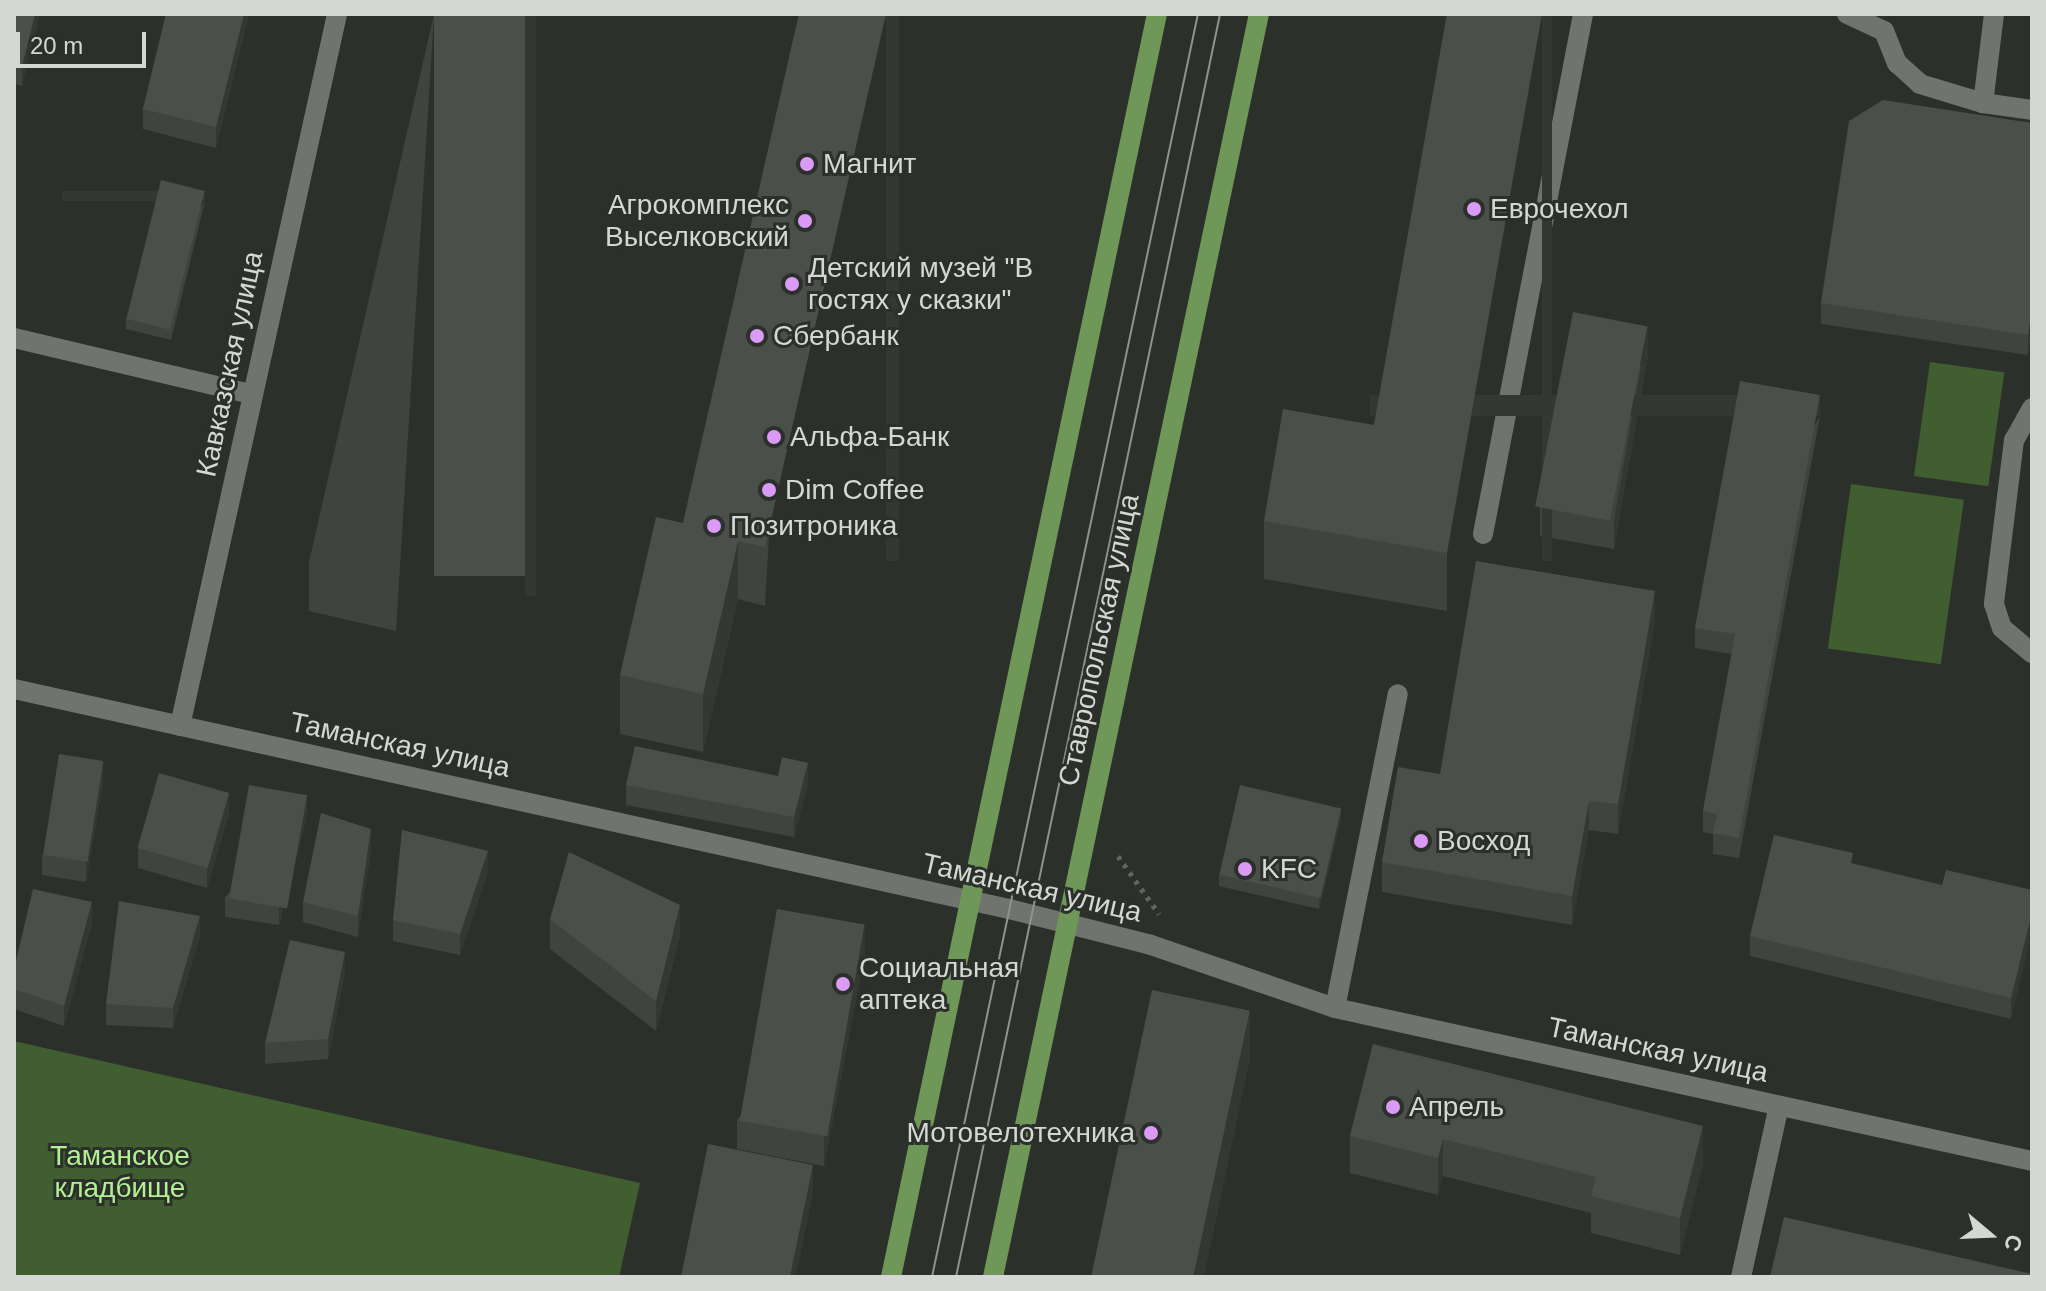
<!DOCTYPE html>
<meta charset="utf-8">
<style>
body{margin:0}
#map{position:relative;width:2046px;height:1291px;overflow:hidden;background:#2c302b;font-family:Helvetica,sans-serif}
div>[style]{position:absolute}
.green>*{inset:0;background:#405e30;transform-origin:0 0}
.path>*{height:5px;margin-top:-2.5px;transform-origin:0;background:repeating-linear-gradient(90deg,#616460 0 4px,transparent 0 10px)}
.minor>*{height:20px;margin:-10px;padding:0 10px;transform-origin:10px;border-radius:10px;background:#70746f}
.major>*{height:20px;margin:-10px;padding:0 10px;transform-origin:10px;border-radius:10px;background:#6f9858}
.tram>*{height:2px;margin:-1px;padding:0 1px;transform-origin:1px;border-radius:1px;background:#8f928e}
.wall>*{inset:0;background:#404440}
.shaded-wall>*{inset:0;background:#343734;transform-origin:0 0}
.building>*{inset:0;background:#4b4f4a;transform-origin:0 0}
.dots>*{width:22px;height:22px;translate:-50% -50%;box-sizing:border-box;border:4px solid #2c302b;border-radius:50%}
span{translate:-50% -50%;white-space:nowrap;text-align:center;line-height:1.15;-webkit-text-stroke:6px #2c302b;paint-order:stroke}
.poi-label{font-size:28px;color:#d5d7d4}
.left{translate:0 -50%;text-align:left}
.right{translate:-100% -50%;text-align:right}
.street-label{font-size:28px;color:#d5d7d4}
.park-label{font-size:28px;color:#b2f092}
.frame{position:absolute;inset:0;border:16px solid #d5d7d4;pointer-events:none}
.north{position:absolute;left:1950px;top:1195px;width:80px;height:80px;-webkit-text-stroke:6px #2c302b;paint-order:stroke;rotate:109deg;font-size:22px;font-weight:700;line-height:32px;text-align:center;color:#d5d7d4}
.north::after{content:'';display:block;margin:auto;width:28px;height:36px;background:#d5d7d4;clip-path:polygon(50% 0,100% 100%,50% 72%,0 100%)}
.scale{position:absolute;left:16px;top:32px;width:130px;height:36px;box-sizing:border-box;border:4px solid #d5d7d4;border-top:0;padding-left:10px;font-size:24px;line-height:28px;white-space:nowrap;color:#d5d7d4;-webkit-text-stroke:6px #2c302b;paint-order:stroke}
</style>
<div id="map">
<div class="green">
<div style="left:1930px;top:362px;width:75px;height:115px;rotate:8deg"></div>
<div style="left:1851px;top:484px;width:114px;height:166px;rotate:8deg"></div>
<div style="clip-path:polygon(14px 1041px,640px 1183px,619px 1277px,14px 1277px)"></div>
</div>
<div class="path">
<div style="left:1118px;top:856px;width:71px;rotate:54.7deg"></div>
</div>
<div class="minor">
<div style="left:1847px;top:14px;width:41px;rotate:24.7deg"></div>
<div style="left:1884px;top:31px;width:35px;rotate:68deg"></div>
<div style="left:1897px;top:63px;width:31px;rotate:42deg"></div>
<div style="left:1920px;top:84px;width:66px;rotate:16.8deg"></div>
<div style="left:1994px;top:14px;width:90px;rotate:97deg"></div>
<div style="left:1983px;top:103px;width:49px;rotate:8.1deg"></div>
<div style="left:14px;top:338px;width:244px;rotate:13.3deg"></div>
<div style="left:2032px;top:408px;width:37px;rotate:119deg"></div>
<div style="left:2014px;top:440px;width:165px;rotate:97deg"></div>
<div style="left:1994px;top:604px;width:25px;rotate:72deg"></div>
<div style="left:2002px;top:628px;width:39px;rotate:40deg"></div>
<div style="left:1483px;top:534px;width:530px;rotate:-79.11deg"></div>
<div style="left:14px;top:689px;width:1019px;rotate:12.47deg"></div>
<div style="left:1009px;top:909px;width:146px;rotate:14.2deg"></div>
<div style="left:1151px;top:945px;width:194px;rotate:18.9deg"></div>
<div style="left:1335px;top:1008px;width:714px;rotate:12.38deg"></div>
<div style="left:180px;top:726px;width:729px;rotate:-77.56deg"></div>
<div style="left:1335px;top:1008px;width:320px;rotate:-78.7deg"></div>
<div style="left:1741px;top:1277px;width:175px;rotate:-77.5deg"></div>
</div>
<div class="major">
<div style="left:891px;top:1277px;width:1291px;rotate:-78.11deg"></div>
<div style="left:993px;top:1277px;width:1291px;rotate:-78.11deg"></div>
</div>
<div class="tram">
<div style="left:932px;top:1277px;width:1291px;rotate:-78.11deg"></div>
<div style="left:956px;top:1277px;width:1290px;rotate:-78.19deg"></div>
</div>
<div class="wall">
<div style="clip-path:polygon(14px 14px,40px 14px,22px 86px,14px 84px)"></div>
<div style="clip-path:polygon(166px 14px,249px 14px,216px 148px,143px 129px,143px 109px)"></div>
<div style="clip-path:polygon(434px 14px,396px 631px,309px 611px,309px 562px)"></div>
<div style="clip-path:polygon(799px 14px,765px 606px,738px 599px,703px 752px,620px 734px,620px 675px,683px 523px)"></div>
<div style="clip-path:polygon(1447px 14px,1447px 611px,1264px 579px,1264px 521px,1374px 425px)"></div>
<div style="clip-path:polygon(2032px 123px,2028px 355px,1821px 324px,1821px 303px)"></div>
<div style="clip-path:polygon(205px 201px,171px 340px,126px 329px,126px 319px)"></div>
<div style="clip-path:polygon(1648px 355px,1614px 549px,1540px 536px,1540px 507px)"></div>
<div style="clip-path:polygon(1820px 416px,1739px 858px,1713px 854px,1713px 834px,1703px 832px,1703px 811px,1732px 654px,1695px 648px,1695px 628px)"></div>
<div style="clip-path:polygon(1655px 621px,1618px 834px,1589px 830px,1572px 925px,1382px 892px,1382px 862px,1440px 774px)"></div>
<div style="clip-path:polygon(103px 782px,86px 882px,42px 875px,42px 855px)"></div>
<div style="clip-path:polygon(808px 783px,794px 837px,626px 805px,626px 785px)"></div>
<div style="clip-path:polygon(229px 814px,207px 888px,138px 868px,138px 848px)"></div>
<div style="clip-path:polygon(307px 816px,279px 925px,225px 917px,225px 897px)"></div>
<div style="clip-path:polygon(1341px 819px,1319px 909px,1219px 886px,1219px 875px)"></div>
<div style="clip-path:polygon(371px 849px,358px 937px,303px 922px,303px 902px)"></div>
<div style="clip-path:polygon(488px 872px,460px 955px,393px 941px,393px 920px)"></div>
<div style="clip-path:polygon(1942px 885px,2032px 890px,2011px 1019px,1750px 956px,1750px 936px)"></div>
<div style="clip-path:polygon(550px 919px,680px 935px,656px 1031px,550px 949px)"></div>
<div style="clip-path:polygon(92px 923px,64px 1026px,14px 1009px,14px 969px)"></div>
<div style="clip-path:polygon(200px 936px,173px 1028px,106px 1025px,106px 1004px)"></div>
<div style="clip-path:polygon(865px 954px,824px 1166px,737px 1149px,737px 1120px)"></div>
<div style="clip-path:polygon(345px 973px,328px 1059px,265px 1064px,265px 1043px)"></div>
<div style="clip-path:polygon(1373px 1044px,1703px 1163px,1680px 1255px,1591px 1233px,1591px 1213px,1443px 1176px,1438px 1195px,1350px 1173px,1350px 1136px)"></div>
</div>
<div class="shaded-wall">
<div style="clip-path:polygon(35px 14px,40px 14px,22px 86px,22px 66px)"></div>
<div style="clip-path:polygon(244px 14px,249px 14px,216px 148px,216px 127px)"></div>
<div style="left:525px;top:14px;width:11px;height:582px"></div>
<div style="left:886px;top:14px;width:13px;height:547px"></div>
<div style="left:1542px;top:14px;width:10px;height:547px"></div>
<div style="left:205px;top:191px;width:10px;height:143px;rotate:90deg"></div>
<div style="clip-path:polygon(2032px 310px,2032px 330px,2028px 355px,2028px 335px)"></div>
<div style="clip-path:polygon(1648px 326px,1648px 355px,1614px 549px,1614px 520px)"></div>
<div style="left:1820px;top:395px;width:21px;height:450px;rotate:90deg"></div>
<div style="clip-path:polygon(738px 541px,738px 599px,703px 752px,703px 694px)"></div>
<div style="clip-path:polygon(1655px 591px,1655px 621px,1618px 834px,1618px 804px)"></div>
<div style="clip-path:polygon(16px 754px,16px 774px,14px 783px,14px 763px)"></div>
<div style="clip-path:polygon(103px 761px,103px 782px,86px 882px,86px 862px)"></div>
<div style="clip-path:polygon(808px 763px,808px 783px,794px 837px,794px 817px)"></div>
<div style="clip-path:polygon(229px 793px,229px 814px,207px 888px,207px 868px)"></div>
<div style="clip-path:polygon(307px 795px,307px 816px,279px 925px,279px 904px)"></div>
<div style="clip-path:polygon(1589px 801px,1589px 830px,1572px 925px,1572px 896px)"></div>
<div style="clip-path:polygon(1341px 809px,1341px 819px,1319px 909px,1319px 899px)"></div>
<div style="clip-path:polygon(371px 829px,371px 849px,358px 937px,358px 916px)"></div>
<div style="clip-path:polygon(488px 851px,488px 872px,460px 955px,460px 934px)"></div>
<div style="clip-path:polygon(92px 902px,92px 923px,64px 1026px,64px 1006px)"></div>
<div style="clip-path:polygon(680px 905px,680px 935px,656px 1031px,656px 1001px)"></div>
<div style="clip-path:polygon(2032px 913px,2032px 933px,2011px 1019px,2011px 998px)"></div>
<div style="clip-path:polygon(200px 916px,200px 936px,173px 1028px,173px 1008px)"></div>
<div style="clip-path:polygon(865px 925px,865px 954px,824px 1166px,824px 1137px)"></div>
<div style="clip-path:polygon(345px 952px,345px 973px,328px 1059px,328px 1039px)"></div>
<div style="clip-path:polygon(1250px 1010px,1250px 1059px,1204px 1277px,1193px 1277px)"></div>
<div style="clip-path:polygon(1703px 1126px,1703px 1163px,1680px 1255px,1680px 1218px)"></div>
<div style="clip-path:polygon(1443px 1139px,1443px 1176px,1438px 1195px,1438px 1158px)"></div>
<div style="clip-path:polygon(813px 1165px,813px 1194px,796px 1277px,790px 1277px)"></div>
</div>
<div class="building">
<div style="clip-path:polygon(14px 14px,35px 14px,22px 66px,14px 64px)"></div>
<div style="clip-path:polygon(166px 14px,244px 14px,216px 127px,143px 109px)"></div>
<div style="left:434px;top:14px;width:91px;height:562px"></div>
<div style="clip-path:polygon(799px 14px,886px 14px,765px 547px,738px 541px,703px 694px,620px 675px,656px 517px,683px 523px)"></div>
<div style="clip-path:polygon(1447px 14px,1542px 14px,1447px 553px,1264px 521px,1283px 409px,1374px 425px)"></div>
<div style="clip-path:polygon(1883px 100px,2032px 123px,2032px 310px,2028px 335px,1821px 303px,1849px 121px)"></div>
<div style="left:161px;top:180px;width:45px;height:143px;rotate:14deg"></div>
<div style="left:1573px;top:312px;width:76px;height:198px;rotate:11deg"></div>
<div style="clip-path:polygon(1740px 381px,1820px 395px,1739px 838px,1713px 833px,1717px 814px,1703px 811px,1735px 634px,1695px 628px)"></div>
<div style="clip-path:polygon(1476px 561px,1655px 591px,1618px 804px,1589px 801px,1572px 896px,1382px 862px,1398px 767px,1440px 774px)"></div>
<div style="clip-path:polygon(635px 746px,778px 776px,782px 757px,808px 763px,794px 817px,626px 785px)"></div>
<div style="left:59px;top:754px;width:45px;height:102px;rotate:9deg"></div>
<div style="left:159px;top:773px;width:73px;height:78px;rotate:16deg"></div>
<div style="left:249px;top:785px;width:59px;height:115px;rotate:10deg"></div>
<div style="left:1240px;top:785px;width:104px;height:92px;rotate:13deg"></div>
<div style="clip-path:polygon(321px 813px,371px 829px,358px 916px,303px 902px)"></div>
<div style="clip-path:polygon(402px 830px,488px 851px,460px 934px,393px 920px)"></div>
<div style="clip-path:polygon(1774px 835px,1853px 853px,1851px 863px,1942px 885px,1946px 870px,2032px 890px,2032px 913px,2011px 998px,1750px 936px)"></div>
<div style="clip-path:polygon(569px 852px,680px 905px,656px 1001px,550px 919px)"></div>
<div style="clip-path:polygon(33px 889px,92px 902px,64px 1006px,14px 989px,14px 969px)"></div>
<div style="clip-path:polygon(119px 901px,200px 916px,173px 1008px,106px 1004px)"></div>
<div style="left:777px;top:909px;width:89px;height:215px;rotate:10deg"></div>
<div style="clip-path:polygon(290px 940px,345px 952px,328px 1039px,265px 1043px)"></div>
<div style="left:1152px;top:990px;width:100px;height:293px;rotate:12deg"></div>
<div style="clip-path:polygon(1373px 1044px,1703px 1126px,1680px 1218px,1591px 1196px,1596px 1177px,1443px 1139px,1438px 1158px,1350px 1136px)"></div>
<div style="clip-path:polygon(708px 1144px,813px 1165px,790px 1277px,681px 1277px)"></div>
<div style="clip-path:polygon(1784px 1217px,2032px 1274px,2032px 1277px,1770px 1277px)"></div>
</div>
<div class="dots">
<div style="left:807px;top:164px;background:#da9af6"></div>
<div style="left:1474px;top:209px;background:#da9af6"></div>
<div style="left:805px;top:221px;background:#da9af6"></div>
<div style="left:792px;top:284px;background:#da9af6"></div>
<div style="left:757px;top:336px;background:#da9af6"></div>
<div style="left:774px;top:437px;background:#da9af6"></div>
<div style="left:769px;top:490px;background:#da9af6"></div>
<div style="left:714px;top:526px;background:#da9af6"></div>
<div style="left:1421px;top:841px;background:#da9af6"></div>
<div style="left:1245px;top:869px;background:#da9af6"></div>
<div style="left:843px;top:984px;background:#da9af6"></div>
<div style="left:1393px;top:1107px;background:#da9af6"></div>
<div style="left:1151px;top:1133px;background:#da9af6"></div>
</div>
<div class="poi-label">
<span class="left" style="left:823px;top:164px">Магнит</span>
<span class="right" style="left:789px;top:221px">Агрокомплекс<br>Выселковский</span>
<span class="left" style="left:1490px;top:209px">Еврочехол</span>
<span class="left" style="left:808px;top:284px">Детский музей "В<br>гостях у сказки"</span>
<span class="left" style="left:773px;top:336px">Сбербанк</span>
<span class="left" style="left:790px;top:437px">Альфа-Банк</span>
<span class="left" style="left:785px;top:490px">Dim Coffee</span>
<span class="left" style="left:730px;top:526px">Позитроника</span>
<span class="left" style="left:1437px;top:841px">Восход</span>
<span class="left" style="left:1261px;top:869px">KFC</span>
<span class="left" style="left:859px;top:984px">Социальная<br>аптека</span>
<span class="left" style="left:1409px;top:1107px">Апрель</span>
<span class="right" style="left:1135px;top:1133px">Мотовелотехника</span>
</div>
<div class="street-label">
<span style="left:230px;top:364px;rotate:-78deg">Кавказская улица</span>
<span style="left:1099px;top:640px;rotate:-78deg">Ставропольская улица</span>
<span style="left:400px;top:745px;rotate:12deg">Таманская улица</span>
<span style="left:1032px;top:888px;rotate:13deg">Таманская улица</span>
<span style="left:1658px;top:1050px;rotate:12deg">Таманская улица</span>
</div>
<div class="park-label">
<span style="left:120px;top:1172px">Таманское<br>кладбище</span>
</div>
<div class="frame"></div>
<div class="north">С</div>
<div class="scale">20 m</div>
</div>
